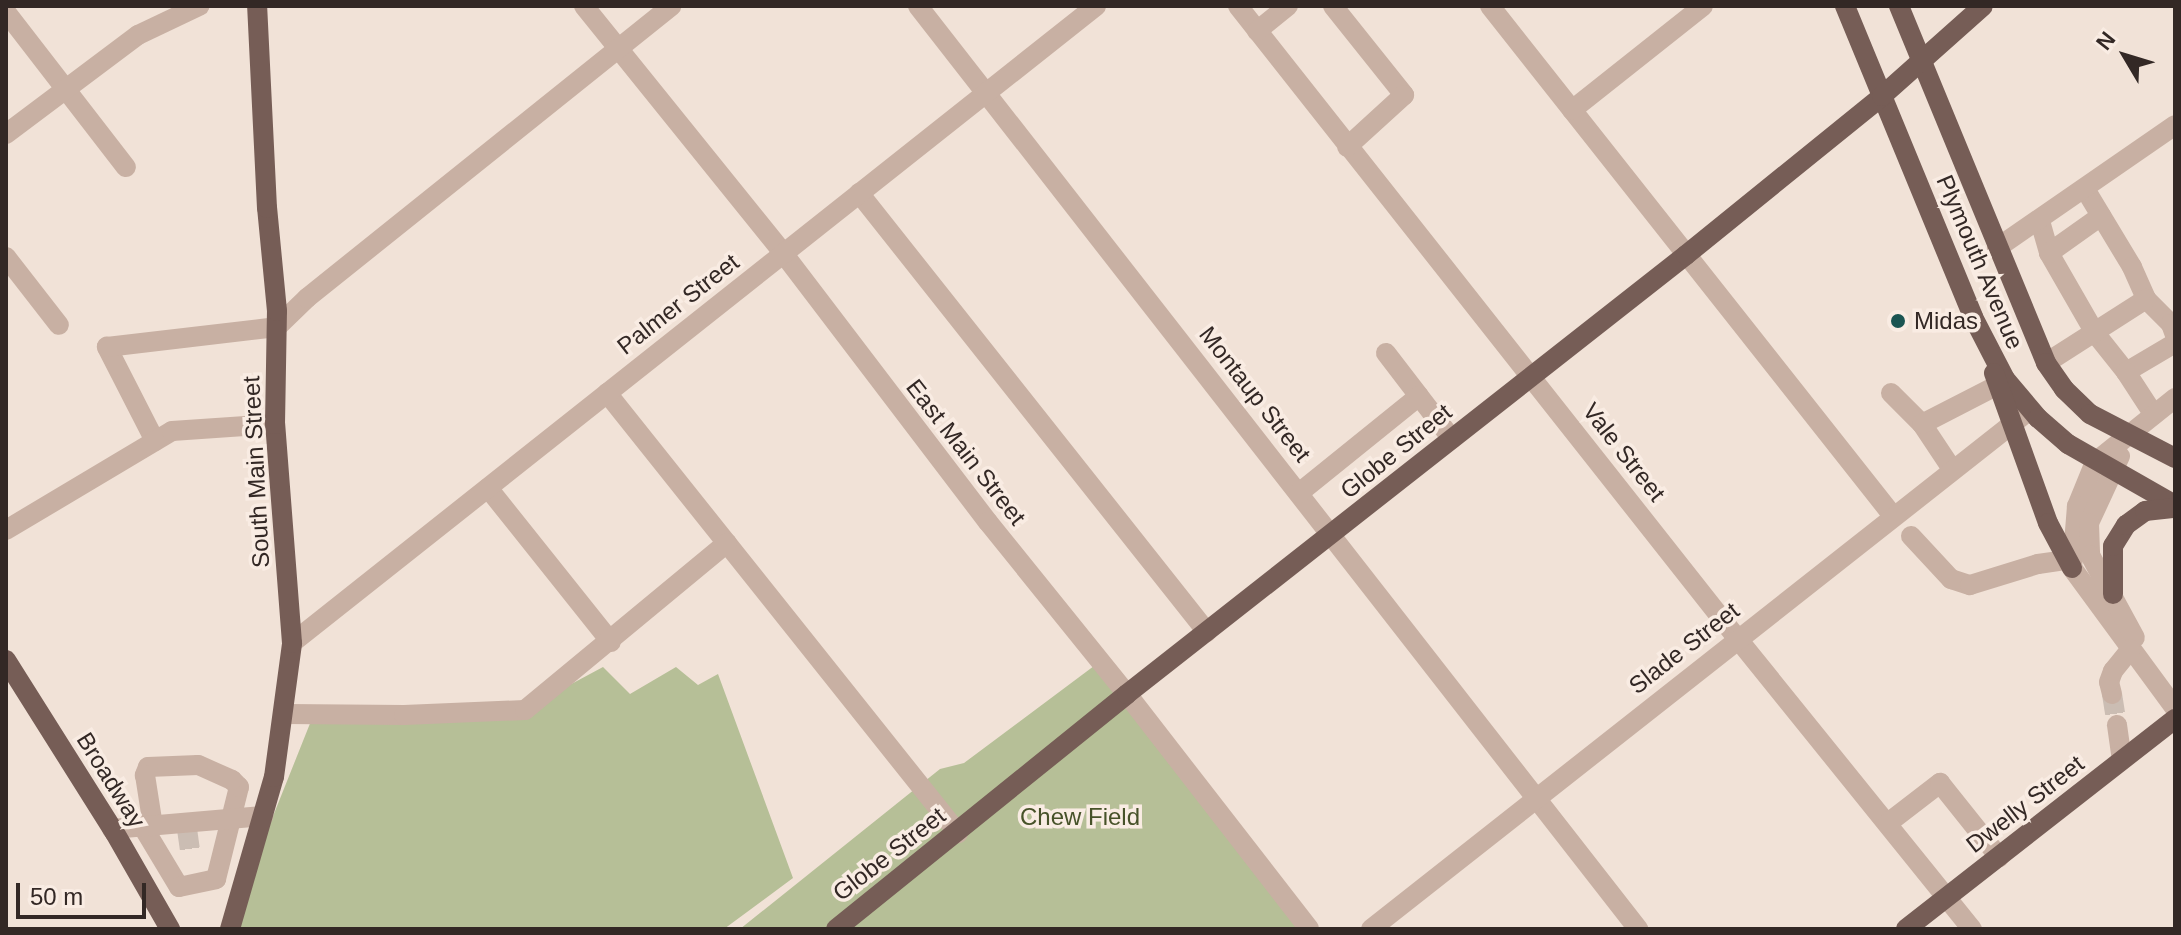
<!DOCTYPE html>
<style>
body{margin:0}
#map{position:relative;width:2181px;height:935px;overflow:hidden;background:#f1e2d7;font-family:Arial,sans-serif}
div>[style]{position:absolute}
.green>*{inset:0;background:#b6bf97}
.minor-tunnel>*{height:20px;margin-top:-10px;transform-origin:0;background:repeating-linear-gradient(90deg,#cbbdb3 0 20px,transparent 0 30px)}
.minor>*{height:20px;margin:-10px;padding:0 10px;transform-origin:10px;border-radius:10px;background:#c8b0a3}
.major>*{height:20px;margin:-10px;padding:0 10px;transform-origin:10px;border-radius:10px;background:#765d56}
.dots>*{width:22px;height:22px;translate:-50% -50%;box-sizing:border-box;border:4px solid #f9ece3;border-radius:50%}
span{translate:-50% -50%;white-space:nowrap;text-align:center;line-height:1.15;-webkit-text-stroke:7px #f9ece3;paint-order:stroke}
.street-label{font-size:24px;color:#332825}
.poi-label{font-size:24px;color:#332825}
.left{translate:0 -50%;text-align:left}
.park-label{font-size:24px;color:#475229}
.frame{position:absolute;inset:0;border:8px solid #332825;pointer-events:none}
.north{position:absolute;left:2085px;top:16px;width:80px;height:80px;-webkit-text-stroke:6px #f9ece3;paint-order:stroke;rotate:308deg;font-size:22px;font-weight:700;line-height:32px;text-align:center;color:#332825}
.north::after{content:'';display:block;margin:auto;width:28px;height:36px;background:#332825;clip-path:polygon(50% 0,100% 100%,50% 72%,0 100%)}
.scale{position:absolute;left:16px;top:883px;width:130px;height:36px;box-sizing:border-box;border:4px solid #332825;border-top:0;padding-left:10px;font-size:24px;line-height:28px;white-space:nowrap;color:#332825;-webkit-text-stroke:6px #f9ece3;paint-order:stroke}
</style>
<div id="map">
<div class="green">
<div style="clip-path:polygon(1102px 660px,1305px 929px,740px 929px,940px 769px,964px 763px)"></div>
<div style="clip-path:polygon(603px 667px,630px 694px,676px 667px,698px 685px,718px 674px,793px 878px,724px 929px,228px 929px,311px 721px,521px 711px)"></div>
</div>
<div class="minor-tunnel">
<div style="left:2112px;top:694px;width:31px;rotate:81deg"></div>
<div style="left:187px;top:829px;width:29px;rotate:82deg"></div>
</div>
<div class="minor">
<div style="left:584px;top:6px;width:317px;rotate:51.1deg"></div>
<div style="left:783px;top:253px;width:338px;rotate:52.7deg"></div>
<div style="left:988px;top:522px;width:221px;rotate:51.1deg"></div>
<div style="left:1127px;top:694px;width:297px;rotate:52.2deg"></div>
<div style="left:918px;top:6px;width:1171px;rotate:52.04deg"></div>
<div style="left:1238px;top:6px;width:805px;rotate:51.71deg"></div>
<div style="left:1737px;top:638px;width:374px;rotate:51.1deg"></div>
<div style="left:1333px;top:6px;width:114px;rotate:51.4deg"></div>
<div style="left:1404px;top:95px;width:77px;rotate:137.6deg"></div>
<div style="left:1490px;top:6px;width:650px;rotate:51.68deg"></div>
<div style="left:6px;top:12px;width:196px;rotate:52.3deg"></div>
<div style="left:1257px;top:31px;width:40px;rotate:-39deg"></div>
<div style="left:1572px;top:110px;width:167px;rotate:-38.4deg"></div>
<div style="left:6px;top:134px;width:165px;rotate:-36.9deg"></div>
<div style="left:138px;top:35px;width:68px;rotate:-25.4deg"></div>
<div style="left:2085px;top:189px;width:91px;rotate:58.9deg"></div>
<div style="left:2132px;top:267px;width:35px;rotate:66deg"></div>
<div style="left:2146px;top:299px;width:35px;rotate:45deg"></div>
<div style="left:2171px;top:324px;width:12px;rotate:70deg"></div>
<div style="left:859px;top:193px;width:560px;rotate:51.6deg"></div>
<div style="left:2040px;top:221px;width:33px;rotate:74deg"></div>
<div style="left:2049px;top:253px;width:92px;rotate:60.1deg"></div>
<div style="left:2095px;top:333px;width:50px;rotate:51.5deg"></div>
<div style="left:2126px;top:372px;width:57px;rotate:-30.6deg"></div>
<div style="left:1997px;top:248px;width:216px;rotate:-34.6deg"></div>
<div style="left:2049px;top:253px;width:64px;rotate:-35.4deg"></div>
<div style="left:6px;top:257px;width:86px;rotate:52.1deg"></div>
<div style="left:1386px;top:353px;width:54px;rotate:52.5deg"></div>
<div style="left:2046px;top:363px;width:119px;rotate:-32.6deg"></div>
<div style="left:2126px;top:372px;width:51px;rotate:56.9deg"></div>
<div style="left:607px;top:393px;width:563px;rotate:51.42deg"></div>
<div style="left:1891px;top:393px;width:44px;rotate:45deg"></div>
<div style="left:1922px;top:424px;width:54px;rotate:56.3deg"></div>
<div style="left:2175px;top:398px;width:102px;rotate:141.3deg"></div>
<div style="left:2095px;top:462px;width:48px;rotate:112.2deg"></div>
<div style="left:2077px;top:506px;width:62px;rotate:94.6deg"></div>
<div style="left:2072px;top:568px;width:174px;rotate:53.7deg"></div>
<div style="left:1922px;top:424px;width:85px;rotate:-27.2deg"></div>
<div style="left:155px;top:441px;width:106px;rotate:-117.1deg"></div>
<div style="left:107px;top:347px;width:171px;rotate:-6.7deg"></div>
<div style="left:277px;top:327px;width:42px;rotate:-44deg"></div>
<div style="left:307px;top:298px;width:467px;rotate:-38.7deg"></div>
<div style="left:2120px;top:456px;width:74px;rotate:114.8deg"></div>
<div style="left:2089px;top:523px;width:32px;rotate:88deg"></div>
<div style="left:2090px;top:555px;width:94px;rotate:61.5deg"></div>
<div style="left:488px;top:488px;width:197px;rotate:51.4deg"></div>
<div style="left:1299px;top:493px;width:154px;rotate:-38.9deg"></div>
<div style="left:1419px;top:396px;width:54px;rotate:52.5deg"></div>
<div style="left:6px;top:530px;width:193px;rotate:-30.8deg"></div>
<div style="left:172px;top:431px;width:103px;rotate:-3.9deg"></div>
<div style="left:1911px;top:536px;width:59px;rotate:47.1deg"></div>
<div style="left:1951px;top:579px;width:20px;rotate:18deg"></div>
<div style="left:1970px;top:585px;width:71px;rotate:-17.2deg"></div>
<div style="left:2038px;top:564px;width:29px;rotate:-8deg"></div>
<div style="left:292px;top:643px;width:1026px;rotate:-38.39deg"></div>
<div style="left:2112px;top:694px;width:12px;rotate:-104deg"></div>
<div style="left:2109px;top:682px;width:12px;rotate:-70deg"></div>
<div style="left:2113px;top:671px;width:28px;rotate:-51deg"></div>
<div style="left:286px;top:714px;width:118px;rotate:0.5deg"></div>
<div style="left:404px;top:715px;width:121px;rotate:-2.4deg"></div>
<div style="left:525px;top:710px;width:262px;rotate:-39.6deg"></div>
<div style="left:2117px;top:725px;width:35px;rotate:82deg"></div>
<div style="left:1888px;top:823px;width:66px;rotate:-37.6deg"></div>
<div style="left:1940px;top:783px;width:95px;rotate:51.4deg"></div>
<div style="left:143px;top:827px;width:70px;rotate:59deg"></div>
<div style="left:179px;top:887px;width:38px;rotate:-12deg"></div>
<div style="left:216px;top:879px;width:95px;rotate:-76deg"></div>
<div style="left:239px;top:787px;width:10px;rotate:-135deg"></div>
<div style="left:232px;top:780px;width:37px;rotate:-156deg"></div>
<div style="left:198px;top:765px;width:50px;rotate:177.7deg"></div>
<div style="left:148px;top:767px;width:9px;rotate:111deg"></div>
<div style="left:145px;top:775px;width:52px;rotate:81.1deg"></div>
<div style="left:112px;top:829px;width:152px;rotate:-4.9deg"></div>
<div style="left:1371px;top:929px;width:839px;rotate:-38.22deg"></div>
</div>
<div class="major">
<div style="left:1845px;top:6px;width:336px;rotate:67.6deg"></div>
<div style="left:1973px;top:317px;width:70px;rotate:62.7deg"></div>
<div style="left:2005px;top:379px;width:51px;rotate:49.8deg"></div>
<div style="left:2038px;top:418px;width:40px;rotate:41deg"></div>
<div style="left:2068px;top:444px;width:123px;rotate:29.7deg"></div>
<div style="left:1899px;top:6px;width:386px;rotate:67.6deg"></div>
<div style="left:2046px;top:363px;width:32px;rotate:55deg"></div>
<div style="left:2064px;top:389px;width:36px;rotate:44deg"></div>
<div style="left:2090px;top:414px;width:96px;rotate:27.4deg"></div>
<div style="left:1994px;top:373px;width:159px;rotate:70.2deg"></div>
<div style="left:2048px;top:523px;width:51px;rotate:61.9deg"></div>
<div style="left:2113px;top:594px;width:48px;rotate:-90deg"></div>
<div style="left:2113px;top:546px;width:25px;rotate:-58deg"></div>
<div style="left:2126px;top:525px;width:24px;rotate:-36deg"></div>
<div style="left:2145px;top:511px;width:30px;rotate:-6deg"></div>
<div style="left:6px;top:660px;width:204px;rotate:57.8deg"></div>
<div style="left:115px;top:833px;width:111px;rotate:60.2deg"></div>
<div style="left:230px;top:929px;width:158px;rotate:-73.9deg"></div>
<div style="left:274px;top:777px;width:135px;rotate:-82.3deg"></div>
<div style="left:292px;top:643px;width:220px;rotate:-94.4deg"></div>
<div style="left:275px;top:424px;width:113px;rotate:-89deg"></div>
<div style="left:277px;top:311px;width:103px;rotate:-95.5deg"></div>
<div style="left:267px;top:208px;width:202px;rotate:-92.8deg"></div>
<div style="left:836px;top:929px;width:374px;rotate:-38.9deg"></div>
<div style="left:1127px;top:694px;width:711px;rotate:-38.14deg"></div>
<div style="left:1686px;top:255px;width:252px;rotate:-39deg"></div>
<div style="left:1882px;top:96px;width:135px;rotate:-41.7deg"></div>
<div style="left:1906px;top:929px;width:341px;rotate:-38deg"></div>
</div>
<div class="dots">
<div style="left:1898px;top:321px;background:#1b5552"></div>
</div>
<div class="street-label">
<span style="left:1980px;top:262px;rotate:67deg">Plymouth Avenue</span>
<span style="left:678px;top:304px;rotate:-38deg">Palmer Street</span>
<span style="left:1255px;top:394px;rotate:52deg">Montaup Street</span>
<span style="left:1396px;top:451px;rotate:-39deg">Globe Street</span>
<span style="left:966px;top:452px;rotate:52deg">East Main Street</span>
<span style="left:1624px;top:452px;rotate:52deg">Vale Street</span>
<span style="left:256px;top:472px;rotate:-93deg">South Main Street</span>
<span style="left:1684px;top:648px;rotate:-38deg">Slade Street</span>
<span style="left:111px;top:780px;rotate:58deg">Broadway</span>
<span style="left:2025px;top:804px;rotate:-38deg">Dwelly Street</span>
<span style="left:889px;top:854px;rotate:-38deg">Globe Street</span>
</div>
<div class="poi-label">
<span class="left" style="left:1914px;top:321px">Midas</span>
</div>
<div class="park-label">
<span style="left:1080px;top:817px">Chew Field</span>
</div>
<div class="frame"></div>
<div class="north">N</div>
<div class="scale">50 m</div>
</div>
